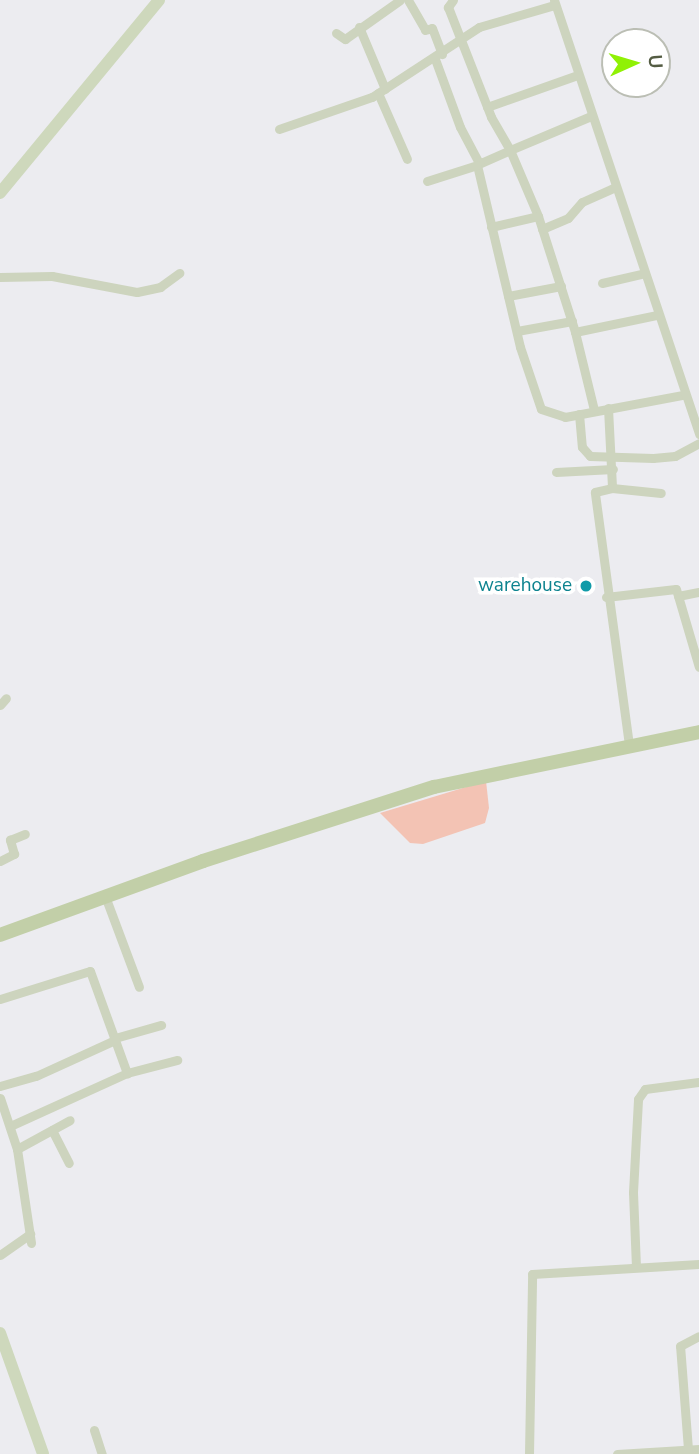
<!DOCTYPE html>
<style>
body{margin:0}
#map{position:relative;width:699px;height:1454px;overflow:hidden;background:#ececf0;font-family:"Nunito Sans",sans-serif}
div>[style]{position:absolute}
.green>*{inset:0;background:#f3c3b4}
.street>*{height:9px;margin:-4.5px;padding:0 4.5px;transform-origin:4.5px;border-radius:4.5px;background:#cdd4be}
.secondary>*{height:12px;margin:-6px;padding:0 6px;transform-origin:6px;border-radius:6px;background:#ced8bc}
.primary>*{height:14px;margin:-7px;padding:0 7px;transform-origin:7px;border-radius:7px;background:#c2cfa8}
.dots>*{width:19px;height:19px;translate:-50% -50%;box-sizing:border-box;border:4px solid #fff;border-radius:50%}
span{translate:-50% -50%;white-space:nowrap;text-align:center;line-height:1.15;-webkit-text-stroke:7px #fff;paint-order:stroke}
.culture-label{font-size:19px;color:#0d838f}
.right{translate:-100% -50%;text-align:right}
.north{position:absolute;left:601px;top:28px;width:70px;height:70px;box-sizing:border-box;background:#fff;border:2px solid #bbbeb4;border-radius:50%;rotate:86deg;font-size:19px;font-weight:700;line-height:28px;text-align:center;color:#545c43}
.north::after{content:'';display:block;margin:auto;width:24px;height:32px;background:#90f105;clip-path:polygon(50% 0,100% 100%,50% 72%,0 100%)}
</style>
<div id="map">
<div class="green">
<div style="clip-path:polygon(486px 781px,489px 808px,485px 823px,423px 844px,410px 843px,380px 813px)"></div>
</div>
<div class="street">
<div style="left:408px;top:0;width:34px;rotate:60deg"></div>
<div style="left:425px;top:30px;width:7px;rotate:-16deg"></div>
<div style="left:432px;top:28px;width:28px;rotate:69deg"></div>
<div style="left:453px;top:0;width:9px;rotate:126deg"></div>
<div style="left:448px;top:7px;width:118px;rotate:68.6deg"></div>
<div style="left:491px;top:117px;width:38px;rotate:60deg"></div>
<div style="left:510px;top:150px;width:36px;rotate:156deg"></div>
<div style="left:477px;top:165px;width:187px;rotate:76.7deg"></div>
<div style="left:520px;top:347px;width:65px;rotate:71.3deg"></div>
<div style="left:541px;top:409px;width:25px;rotate:18deg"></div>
<div style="left:565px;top:417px;width:120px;rotate:-10.6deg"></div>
<div style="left:554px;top:0;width:458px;rotate:71.5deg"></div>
<div style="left:359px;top:27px;width:67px;rotate:67.2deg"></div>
<div style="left:336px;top:33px;width:11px;rotate:34deg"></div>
<div style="left:345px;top:39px;width:67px;rotate:-35.3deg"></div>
<div style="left:435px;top:59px;width:72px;rotate:69.8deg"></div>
<div style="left:460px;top:127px;width:41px;rotate:62.2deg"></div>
<div style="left:378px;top:93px;width:72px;rotate:66.3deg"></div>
<div style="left:487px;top:107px;width:96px;rotate:-19.4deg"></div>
<div style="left:591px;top:116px;width:88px;rotate:157.2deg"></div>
<div style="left:510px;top:150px;width:72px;rotate:67deg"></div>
<div style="left:538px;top:216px;width:122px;rotate:72.3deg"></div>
<div style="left:575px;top:332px;width:84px;rotate:-11.7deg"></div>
<div style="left:279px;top:129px;width:98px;rotate:-19deg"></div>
<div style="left:372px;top:97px;width:128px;rotate:-33.2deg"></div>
<div style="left:479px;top:27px;width:78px;rotate:-16.3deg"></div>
<div style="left:427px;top:181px;width:52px;rotate:-17.7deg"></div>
<div style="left:491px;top:227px;width:48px;rotate:-13.2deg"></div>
<div style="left:542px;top:229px;width:28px;rotate:-23deg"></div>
<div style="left:568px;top:218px;width:21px;rotate:-49deg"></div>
<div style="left:582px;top:202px;width:37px;rotate:-24deg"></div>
<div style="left:0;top:277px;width:52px;rotate:-1.1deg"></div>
<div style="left:52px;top:276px;width:86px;rotate:10.7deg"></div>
<div style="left:137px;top:292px;width:24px;rotate:-12deg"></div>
<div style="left:160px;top:287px;width:24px;rotate:-36deg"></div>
<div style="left:602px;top:283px;width:44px;rotate:-13.1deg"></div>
<div style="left:508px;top:296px;width:54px;rotate:-10.7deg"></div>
<div style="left:517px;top:331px;width:56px;rotate:-10.3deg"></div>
<div style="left:575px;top:332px;width:80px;rotate:76.3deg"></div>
<div style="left:608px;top:408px;width:80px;rotate:87.1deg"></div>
<div style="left:579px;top:414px;width:33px;rotate:85deg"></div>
<div style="left:582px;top:447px;width:12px;rotate:48deg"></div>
<div style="left:590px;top:456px;width:63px;rotate:1.8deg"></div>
<div style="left:653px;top:458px;width:22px;rotate:-5deg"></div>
<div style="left:675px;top:456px;width:27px;rotate:-28deg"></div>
<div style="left:556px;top:472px;width:57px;rotate:-3deg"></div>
<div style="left:678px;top:596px;width:21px;rotate:-11deg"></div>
<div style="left:606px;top:597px;width:70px;rotate:-6.5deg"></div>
<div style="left:676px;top:589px;width:81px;rotate:73.6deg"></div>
<div style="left:0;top:705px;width:9px;rotate:-49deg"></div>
<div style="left:629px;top:745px;width:255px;rotate:-97.7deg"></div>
<div style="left:595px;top:492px;width:17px;rotate:-13deg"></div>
<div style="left:612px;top:488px;width:49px;rotate:5.8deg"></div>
<div style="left:0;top:861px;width:16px;rotate:-27deg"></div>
<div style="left:14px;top:854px;width:15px;rotate:-106deg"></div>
<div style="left:10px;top:840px;width:16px;rotate:-22deg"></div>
<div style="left:105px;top:896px;width:97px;rotate:69.5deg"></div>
<div style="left:0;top:999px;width:94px;rotate:-17.3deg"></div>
<div style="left:90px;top:971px;width:109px;rotate:70.1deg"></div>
<div style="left:127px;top:1073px;width:128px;rotate:155.6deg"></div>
<div style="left:115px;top:1038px;width:48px;rotate:-15.8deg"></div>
<div style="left:127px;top:1073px;width:52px;rotate:-14.6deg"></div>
<div style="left:0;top:1086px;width:37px;rotate:-16deg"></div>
<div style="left:36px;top:1076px;width:87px;rotate:-24.5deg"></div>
<div style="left:0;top:1098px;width:54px;rotate:71.6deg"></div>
<div style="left:17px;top:1149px;width:95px;rotate:81.5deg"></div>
<div style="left:52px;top:1130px;width:37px;rotate:63deg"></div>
<div style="left:17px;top:1149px;width:60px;rotate:-28.7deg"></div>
<div style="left:0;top:1255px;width:37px;rotate:-35deg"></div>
<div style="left:636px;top:1267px;width:75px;rotate:-92.3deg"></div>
<div style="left:633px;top:1192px;width:93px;rotate:-86.9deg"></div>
<div style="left:638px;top:1099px;width:12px;rotate:-55deg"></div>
<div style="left:645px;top:1089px;width:54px;rotate:-7.4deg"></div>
<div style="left:94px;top:1430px;width:25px;rotate:72deg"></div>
<div style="left:688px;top:1449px;width:103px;rotate:-94.4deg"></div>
<div style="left:680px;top:1346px;width:21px;rotate:-28deg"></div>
<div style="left:529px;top:1454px;width:180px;rotate:-89deg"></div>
<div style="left:532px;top:1274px;width:167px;rotate:-3.4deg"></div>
<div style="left:617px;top:1454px;width:82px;rotate:-3.5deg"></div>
</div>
<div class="secondary">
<div style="left:0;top:193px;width:250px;rotate:-50.5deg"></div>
<div style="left:0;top:1333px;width:128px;rotate:70.4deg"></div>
</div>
<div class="primary">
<div style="left:0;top:935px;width:216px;rotate:-20deg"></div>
<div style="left:203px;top:861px;width:243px;rotate:-17.8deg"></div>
<div style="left:434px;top:787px;width:271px;rotate:-11.7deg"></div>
</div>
<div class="dots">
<div style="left:586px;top:586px;background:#0f9aa8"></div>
</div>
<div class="culture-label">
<span class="right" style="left:572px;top:586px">warehouse</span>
</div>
<div class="north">U</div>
</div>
